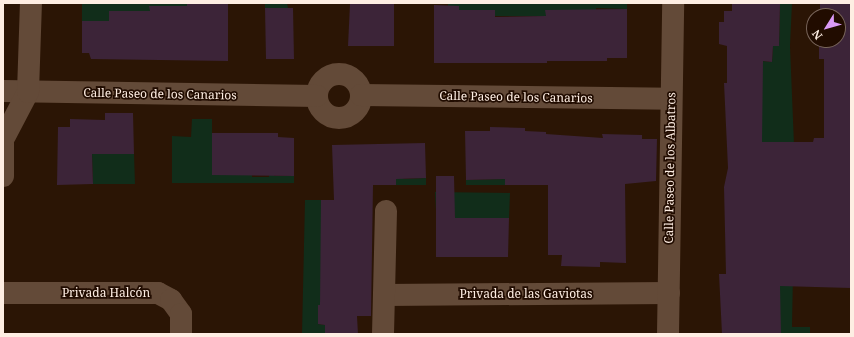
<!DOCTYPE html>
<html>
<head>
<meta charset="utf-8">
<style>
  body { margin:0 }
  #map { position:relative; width:854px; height:337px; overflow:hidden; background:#2b1505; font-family:"Noto Serif",serif }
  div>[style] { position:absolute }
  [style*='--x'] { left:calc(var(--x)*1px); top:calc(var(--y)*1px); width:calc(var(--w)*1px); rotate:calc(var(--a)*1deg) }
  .green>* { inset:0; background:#112d1a }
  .building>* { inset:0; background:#3c2438 }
  .minor>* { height:22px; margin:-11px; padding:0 11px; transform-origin:11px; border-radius:11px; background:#634a38 }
  .minor>.ring { margin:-11px; padding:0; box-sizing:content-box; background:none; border:22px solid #634a38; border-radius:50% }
  span { translate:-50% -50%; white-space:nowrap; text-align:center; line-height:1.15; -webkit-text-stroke:3.5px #210c00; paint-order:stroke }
  .street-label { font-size:12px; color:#feeee3 }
  .frame { position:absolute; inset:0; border:4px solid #feeee3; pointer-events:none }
  .north { position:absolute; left:806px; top:8px; width:40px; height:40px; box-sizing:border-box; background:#210c00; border:1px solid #79665b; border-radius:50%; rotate:233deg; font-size:11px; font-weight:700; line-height:16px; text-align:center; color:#feeee3 }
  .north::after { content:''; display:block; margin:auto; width:14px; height:18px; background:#da9af6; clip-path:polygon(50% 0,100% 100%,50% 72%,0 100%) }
</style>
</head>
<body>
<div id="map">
  <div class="green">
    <div style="clip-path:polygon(82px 3px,228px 3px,187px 3px,187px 10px,170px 6px,150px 6px,150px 11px,109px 11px,109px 21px,82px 21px)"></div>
    <div style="clip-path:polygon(265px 3px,287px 3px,288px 8px,265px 8px)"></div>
    <div style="clip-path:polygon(448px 3px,627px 3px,627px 9px,596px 8px,596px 23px,546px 16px,495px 16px,495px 10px,459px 11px,459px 6px,448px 6px)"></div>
    <div style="clip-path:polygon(769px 3px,792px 3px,790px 46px,795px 169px,792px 327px,810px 327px,810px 334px,766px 334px,779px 276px,779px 142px,758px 142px,761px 61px,772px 62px,773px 46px,779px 46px,780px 4px)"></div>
    <div style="clip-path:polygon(192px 119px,212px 119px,212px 175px,252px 133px,252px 177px,269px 177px,269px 172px,275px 176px,294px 176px,294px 183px,172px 183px,172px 136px,191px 137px)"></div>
    <div style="clip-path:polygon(92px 154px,134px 154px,135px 184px,93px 184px)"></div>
    <div style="clip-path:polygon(395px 173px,404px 179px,426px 178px,426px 185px,396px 185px)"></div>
    <div style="clip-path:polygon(505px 179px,505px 185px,466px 185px,466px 180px)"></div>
    <div style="clip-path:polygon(435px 192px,510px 193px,509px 219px,455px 218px,454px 211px,436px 211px)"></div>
    <div style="clip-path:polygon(305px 200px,328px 200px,326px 305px,318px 305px,318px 324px,325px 325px,325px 334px,302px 334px)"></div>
  </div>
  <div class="building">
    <div style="clip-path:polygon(187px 3px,228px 4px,228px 61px,91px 59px,89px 53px,82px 53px,82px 21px,109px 21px,109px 11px,150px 11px,149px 6px,187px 6px)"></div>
    <div style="clip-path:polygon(394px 3px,394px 46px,348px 46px,350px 4px)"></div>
    <div style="clip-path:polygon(732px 3px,780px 4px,779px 46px,773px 46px,772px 62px,763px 61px,762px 142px,813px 142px,814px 138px,824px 138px,824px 59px,819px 59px,819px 40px,838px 40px,838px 16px,820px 16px,820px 3px,851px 3px,851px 288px,780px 286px,781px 333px,722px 334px,719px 274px,726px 274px,724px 187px,728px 168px,724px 83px,727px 83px,727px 46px,719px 44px,719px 22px,724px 22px,724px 11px,732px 11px)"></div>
    <div style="clip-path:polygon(434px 5px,459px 6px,459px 10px,495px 10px,495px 17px,546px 16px,545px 10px,627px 9px,627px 58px,607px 58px,607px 61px,547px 61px,547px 63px,434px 63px)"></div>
    <div style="clip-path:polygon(265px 8px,293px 8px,294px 59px,266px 59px)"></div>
    <div style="clip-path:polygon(105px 113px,133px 113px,134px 154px,92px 154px,93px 184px,57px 185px,58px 127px,70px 127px,70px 119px,105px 120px)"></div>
    <div style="clip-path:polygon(490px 127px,525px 128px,525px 131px,546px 132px,546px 134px,603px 138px,602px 134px,642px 135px,642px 139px,657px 139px,656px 181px,625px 184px,626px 263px,600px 262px,600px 267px,561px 266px,562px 255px,548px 255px,548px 185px,505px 185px,505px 179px,466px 180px,465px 131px,490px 131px)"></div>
    <div style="clip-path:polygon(212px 133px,278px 133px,278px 137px,294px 138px,294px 176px,212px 175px)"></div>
    <div style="clip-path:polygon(425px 143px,426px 178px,396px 179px,396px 185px,373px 185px,371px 316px,357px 316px,358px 334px,325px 334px,325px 325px,318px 324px,318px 305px,320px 305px,321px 200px,334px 200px,332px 145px)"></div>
    <div style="clip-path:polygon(436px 176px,454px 176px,455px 218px,509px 218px,508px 257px,436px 257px)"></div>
  </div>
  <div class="minor">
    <div class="ring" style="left:317px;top:74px;width:22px;height:22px"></div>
    <div style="--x:3;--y:91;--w:314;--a:0.9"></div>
    <div style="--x:361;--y:95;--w:310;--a:0.7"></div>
    <div style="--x:3;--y:131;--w:45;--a:90"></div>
    <div style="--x:5;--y:136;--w:50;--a:-62.4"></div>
    <div style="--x:28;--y:92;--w:89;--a:-88.1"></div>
    <div style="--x:3;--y:293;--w:155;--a:0"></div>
    <div style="--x:158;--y:293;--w:15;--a:28"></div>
    <div style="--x:171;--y:300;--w:17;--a:54"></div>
    <div style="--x:181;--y:314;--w:20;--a:90"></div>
    <div style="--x:384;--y:295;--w:285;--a:-0.4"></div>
    <div style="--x:383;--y:334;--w:123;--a:-88.6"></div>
    <div style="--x:668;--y:334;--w:331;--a:-89.1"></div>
  </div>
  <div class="street-label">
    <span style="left:160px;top:94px;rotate:1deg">Calle Paseo de los Canarios</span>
    <span style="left:516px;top:97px;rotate:1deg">Calle Paseo de los Canarios</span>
    <span style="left:670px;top:168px;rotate:-89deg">Calle Paseo de los Albatros</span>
    <span style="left:106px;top:293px">Privada Halcón</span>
    <span style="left:526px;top:294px">Privada de las Gaviotas</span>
  </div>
  <div class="frame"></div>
  <div class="north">N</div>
</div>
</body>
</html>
